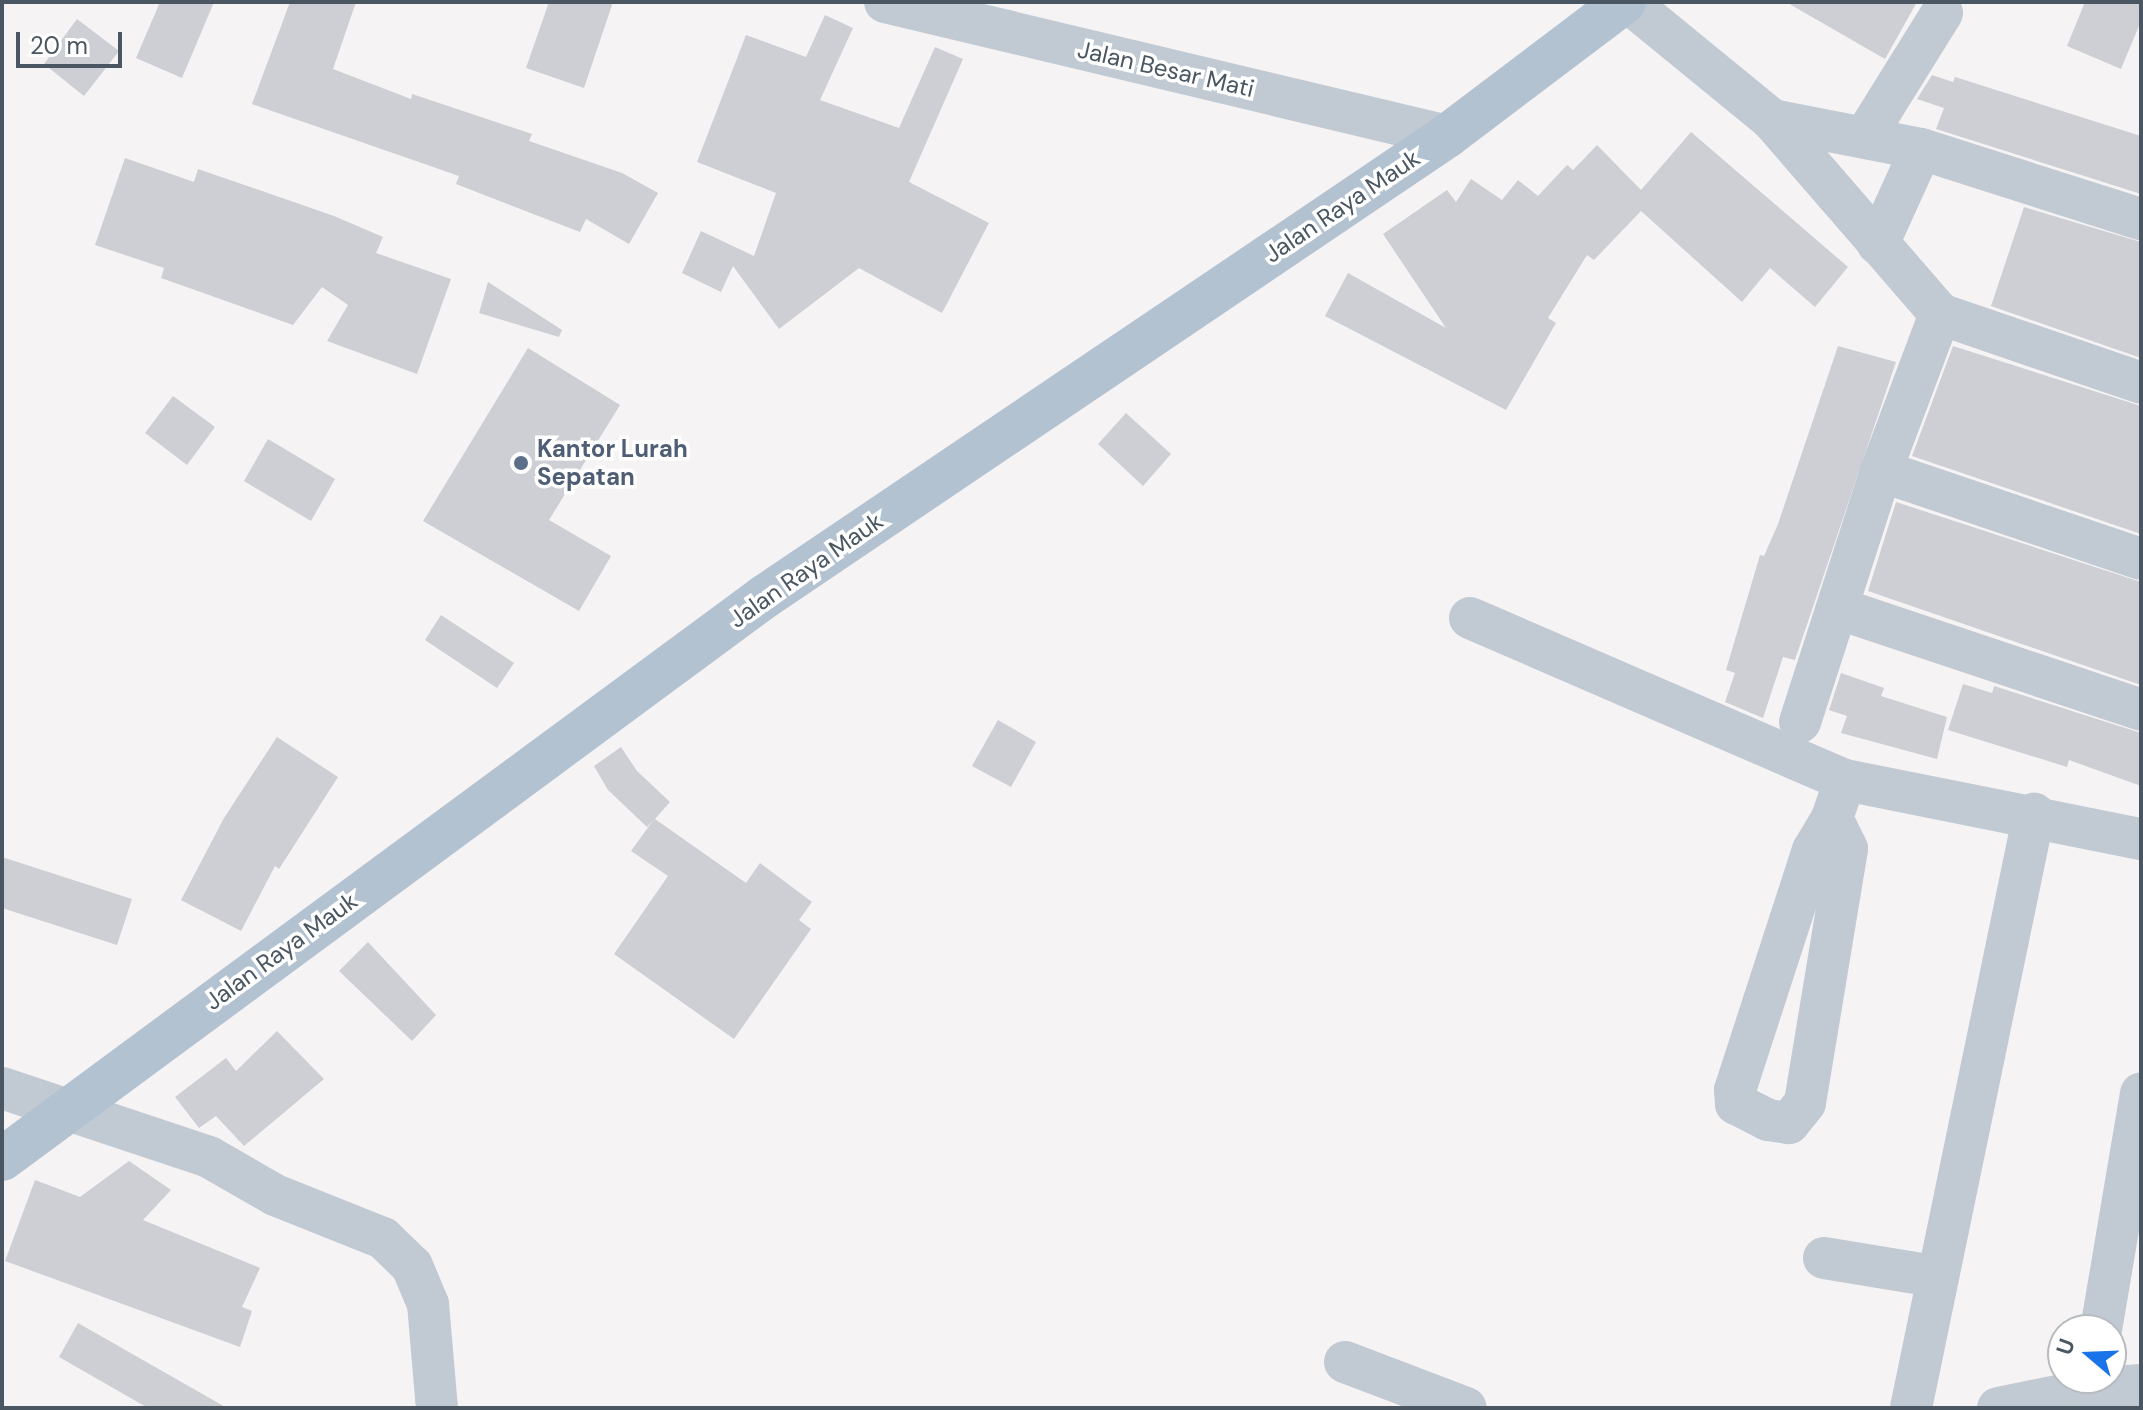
<!DOCTYPE html>
<html>
<head>
<meta charset="utf-8">
<style>
  body { margin:0 }
  #map { position:relative; width:2143px; height:1410px; overflow:hidden; background:#f5f3f3; font-family:"DM Sans",sans-serif }
  div>[style] { position:absolute }
  [style*='--x'] { left:calc(var(--x)*1px); top:calc(var(--y)*1px); width:calc(var(--w)*1px); rotate:calc(var(--a)*1deg) }
  .building>* { inset:0; background:#cdcfd5 }
  .minor>* { height:42px; margin:-21px; padding:0 21px; transform-origin:21px; border-radius:21px; background:#c1cad2 }
  .major>* { height:44px; margin:-22px; padding:0 22px; transform-origin:22px; border-radius:22px; background:#b3c2d1 }
  .dots>* { width:22px; height:22px; translate:-50% -50%; box-sizing:border-box; border:4px solid #fff; border-radius:50% }
  span { translate:-50% -50%; white-space:nowrap; text-align:center; line-height:1.15; -webkit-text-stroke:7px #fff; paint-order:stroke }
  .street-label { font-size:24px; color:#4a5661 }
  .service-label { font-size:24px; color:#4e5e75; font-weight:700 }
  .left { translate:0 -50%; text-align:left }
  .frame { position:absolute; inset:0; border:4px solid #4a5661; pointer-events:none }
  .north { position:absolute; left:2047px; top:1314px; width:80px; height:80px; box-sizing:border-box; background:#fff; border:2px solid #b7bbc0; border-radius:50%; rotate:289deg; font-size:22px; font-weight:700; line-height:32px; text-align:center; color:#4a5661 }
  .north::after { content:''; display:block; margin:auto; width:28px; height:36px; background:#1a73e8; clip-path:polygon(50% 0,100% 100%,50% 72%,0 100%) }
  .scale { position:absolute; left:16px; top:32px; width:106px; height:36px; box-sizing:border-box; border:4px solid #4a5661; border-top:0; padding-left:10px; font-size:24px; line-height:28px; white-space:nowrap; color:#4a5661; -webkit-text-stroke:6px #fff; paint-order:stroke }
</style>
</head>
<body>
<div id="map">
  <div class="building">
    <div style="clip-path:polygon(160px 2px,214px 2px,182px 78px,136px 58px)"></div>
    <div style="clip-path:polygon(290px 2px,356px 2px,333px 69px,411px 99px,412px 94px,532px 134px,529px 141px,622px 173px,658px 193px,629px 244px,586px 219px,580px 232px,456px 184px,459px 176px,252px 104px)"></div>
    <div style="clip-path:polygon(549px 2px,613px 2px,584px 88px,526px 68px)"></div>
    <div style="clip-path:polygon(1786px 2px,1917px 2px,1885px 59px)"></div>
    <div style="clip-path:polygon(2085px 2px,2141px 2px,2141px 21px,2121px 69px,2067px 46px)"></div>
    <div style="clip-path:polygon(825px 15px,853px 28px,820px 100px,899px 128px,935px 47px,963px 59px,909px 182px,989px 223px,942px 313px,859px 268px,779px 329px,733px 266px,721px 292px,682px 273px,701px 231px,754px 256px,776px 193px,697px 162px,746px 35px,806px 57px)"></div>
    <div style="clip-path:polygon(77px 19px,119px 51px,84px 96px,44px 64px)"></div>
    <div style="clip-path:polygon(1932px 75px,1953px 82px,1955px 77px,2141px 136px,2141px 194px,1936px 129px,1944px 108px,1917px 99px)"></div>
    <div style="clip-path:polygon(1691px 132px,1848px 267px,1815px 307px,1770px 268px,1742px 302px,1641px 211px,1594px 260px,1587px 255px,1548px 318px,1556px 323px,1506px 410px,1325px 316px,1348px 273px,1446px 328px,1383px 234px,1447px 190px,1456px 202px,1471px 179px,1502px 200px,1518px 180px,1538px 196px,1567px 165px,1573px 170px,1597px 145px,1641px 190px)"></div>
    <div style="clip-path:polygon(125px 158px,194px 182px,198px 169px,334px 216px,383px 237px,376px 253px,451px 279px,417px 374px,327px 341px,348px 305px,322px 287px,293px 325px,161px 278px,164px 268px,95px 245px)"></div>
    <div style="clip-path:polygon(2024px 207px,2141px 242px,2141px 358px,1991px 306px)"></div>
    <div style="clip-path:polygon(488px 282px,562px 330px,559px 337px,479px 313px)"></div>
    <div style="clip-path:polygon(1838px 346px,1896px 362px,1795px 660px,1783px 657px,1763px 718px,1725px 702px,1735px 673px,1726px 670px,1760px 555px,1764px 556px,1778px 524px)"></div>
    <div style="clip-path:polygon(1953px 346px,2141px 406px,2141px 534px,1912px 456px)"></div>
    <div style="clip-path:polygon(528px 348px,620px 405px,549px 520px,611px 556px,579px 611px,423px 521px)"></div>
    <div style="clip-path:polygon(173px 396px,215px 427px,187px 465px,145px 433px)"></div>
    <div style="clip-path:polygon(1126px 413px,1171px 454px,1143px 486px,1098px 444px)"></div>
    <div style="clip-path:polygon(268px 439px,335px 479px,311px 521px,244px 481px)"></div>
    <div style="clip-path:polygon(1896px 502px,2141px 582px,2141px 685px,1868px 591px)"></div>
    <div style="clip-path:polygon(441px 615px,514px 663px,497px 688px,425px 640px)"></div>
    <div style="clip-path:polygon(1841px 673px,1884px 688px,1881px 696px,1947px 717px,1937px 759px,1841px 733px,1847px 716px,1829px 710px)"></div>
    <div style="clip-path:polygon(1963px 684px,1992px 693px,1994px 686px,2141px 733px,2141px 786px,2069px 760px,2067px 767px,1948px 730px)"></div>
    <div style="clip-path:polygon(998px 720px,1036px 742px,1011px 787px,972px 766px)"></div>
    <div style="clip-path:polygon(277px 737px,338px 777px,279px 869px,275px 866px,241px 931px,181px 900px,224px 818px)"></div>
    <div style="clip-path:polygon(621px 747px,637px 771px,670px 802px,655px 819px,746px 883px,760px 863px,812px 902px,799px 920px,811px 929px,734px 1039px,614px 954px,668px 876px,631px 851px,654px 819px,647px 827px,608px 790px,594px 766px)"></div>
    <div style="clip-path:polygon(2px 857px,132px 899px,117px 945px,2px 908px)"></div>
    <div style="clip-path:polygon(368px 942px,436px 1015px,412px 1041px,339px 971px)"></div>
    <div style="clip-path:polygon(277px 1031px,324px 1079px,244px 1146px,216px 1116px,199px 1128px,175px 1097px,226px 1058px,236px 1071px)"></div>
    <div style="clip-path:polygon(129px 1161px,171px 1190px,143px 1220px,260px 1268px,242px 1307px,252px 1311px,240px 1347px,5px 1261px,35px 1180px,80px 1197px)"></div>
    <div style="clip-path:polygon(78px 1323px,227px 1408px,148px 1408px,59px 1357px)"></div>
  </div>
  <div class="minor">
    <div style="--x:885;--y:2;--w:578;--a:13.41"></div>
    <div style="--x:1628;--y:2;--w:186;--a:39.3"></div>
    <div style="--x:1772;--y:120;--w:257;--a:49.1"></div>
    <div style="--x:1940;--y:314;--w:213;--a:18.9"></div>
    <div style="--x:1772;--y:120;--w:152;--a:11"></div>
    <div style="--x:1921;--y:149;--w:231;--a:17.7"></div>
    <div style="--x:1866;--y:135;--w:144;--a:-58.1"></div>
    <div style="--x:1878;--y:244;--w:104;--a:-65.6"></div>
    <div style="--x:1881;--y:471;--w:274;--a:18.7"></div>
    <div style="--x:1837;--y:608;--w:321;--a:18.5"></div>
    <div style="--x:1470;--y:618;--w:408;--a:23.4"></div>
    <div style="--x:1845;--y:780;--w:302;--a:11.3"></div>
    <div style="--x:1800;--y:722;--w:264;--a:-72.1"></div>
    <div style="--x:1881;--y:471;--w:168;--a:-69.4"></div>
    <div style="--x:1832;--y:818;--w:34;--a:64"></div>
    <div style="--x:1847;--y:849;--w:257;--a:99.4"></div>
    <div style="--x:1805;--y:1103;--w:26;--a:129"></div>
    <div style="--x:1789;--y:1123;--w:21;--a:-172"></div>
    <div style="--x:1768;--y:1120;--w:36;--a:-153"></div>
    <div style="--x:1736;--y:1104;--w:14;--a:-94"></div>
    <div style="--x:1735;--y:1090;--w:252;--a:-72"></div>
    <div style="--x:1813;--y:850;--w:37;--a:-59"></div>
    <div style="--x:1832;--y:818;--w:40;--a:-71.1"></div>
    <div style="--x:2;--y:1088;--w:218;--a:18.4"></div>
    <div style="--x:209;--y:1157;--w:76;--a:29.9"></div>
    <div style="--x:275;--y:1195;--w:116;--a:21.7"></div>
    <div style="--x:383;--y:1238;--w:40;--a:44"></div>
    <div style="--x:412;--y:1266;--w:41;--a:67.2"></div>
    <div style="--x:428;--y:1304;--w:104;--a:85.1"></div>
    <div style="--x:1824;--y:1258;--w:111;--a:9.3"></div>
    <div style="--x:2101;--y:1330;--w:240;--a:-80.4"></div>
    <div style="--x:1345;--y:1362;--w:129;--a:20.8"></div>
    <div style="--x:1911;--y:1408;--w:607;--a:-78.3"></div>
    <div style="--x:1998;--y:1408;--w:95;--a:-11.5"></div>
    <div style="--x:2091;--y:1389;--w:50;--a:-4.6"></div>
  </div>
  <div class="major">
    <div style="--x:2;--y:1159;--w:947;--a:-36.41"></div>
    <div style="--x:764;--y:597;--w:824;--a:-34.02"></div>
    <div style="--x:1447;--y:136;--w:222;--a:-37.1"></div>
  </div>
  <div class="dots">
    <div style="left:521px;top:463px;background:#5c6f8a"></div>
  </div>
  <div class="street-label">
    <span style="left:1166px;top:69px;rotate:13deg">Jalan Besar Mati</span>
    <span style="left:1342px;top:206px;rotate:-34deg">Jalan Raya Mauk</span>
    <span style="left:806px;top:570px;rotate:-35deg">Jalan Raya Mauk</span>
    <span style="left:281px;top:951px;rotate:-36deg">Jalan Raya Mauk</span>
  </div>
  <div class="service-label">
    <span class="left" style="left:537px;top:463px">Kantor Lurah<br>Sepatan</span>
  </div>
  <div class="frame"></div>
  <div class="north">U</div>
  <div class="scale">20 m</div>
</div>
</body>
</html>
